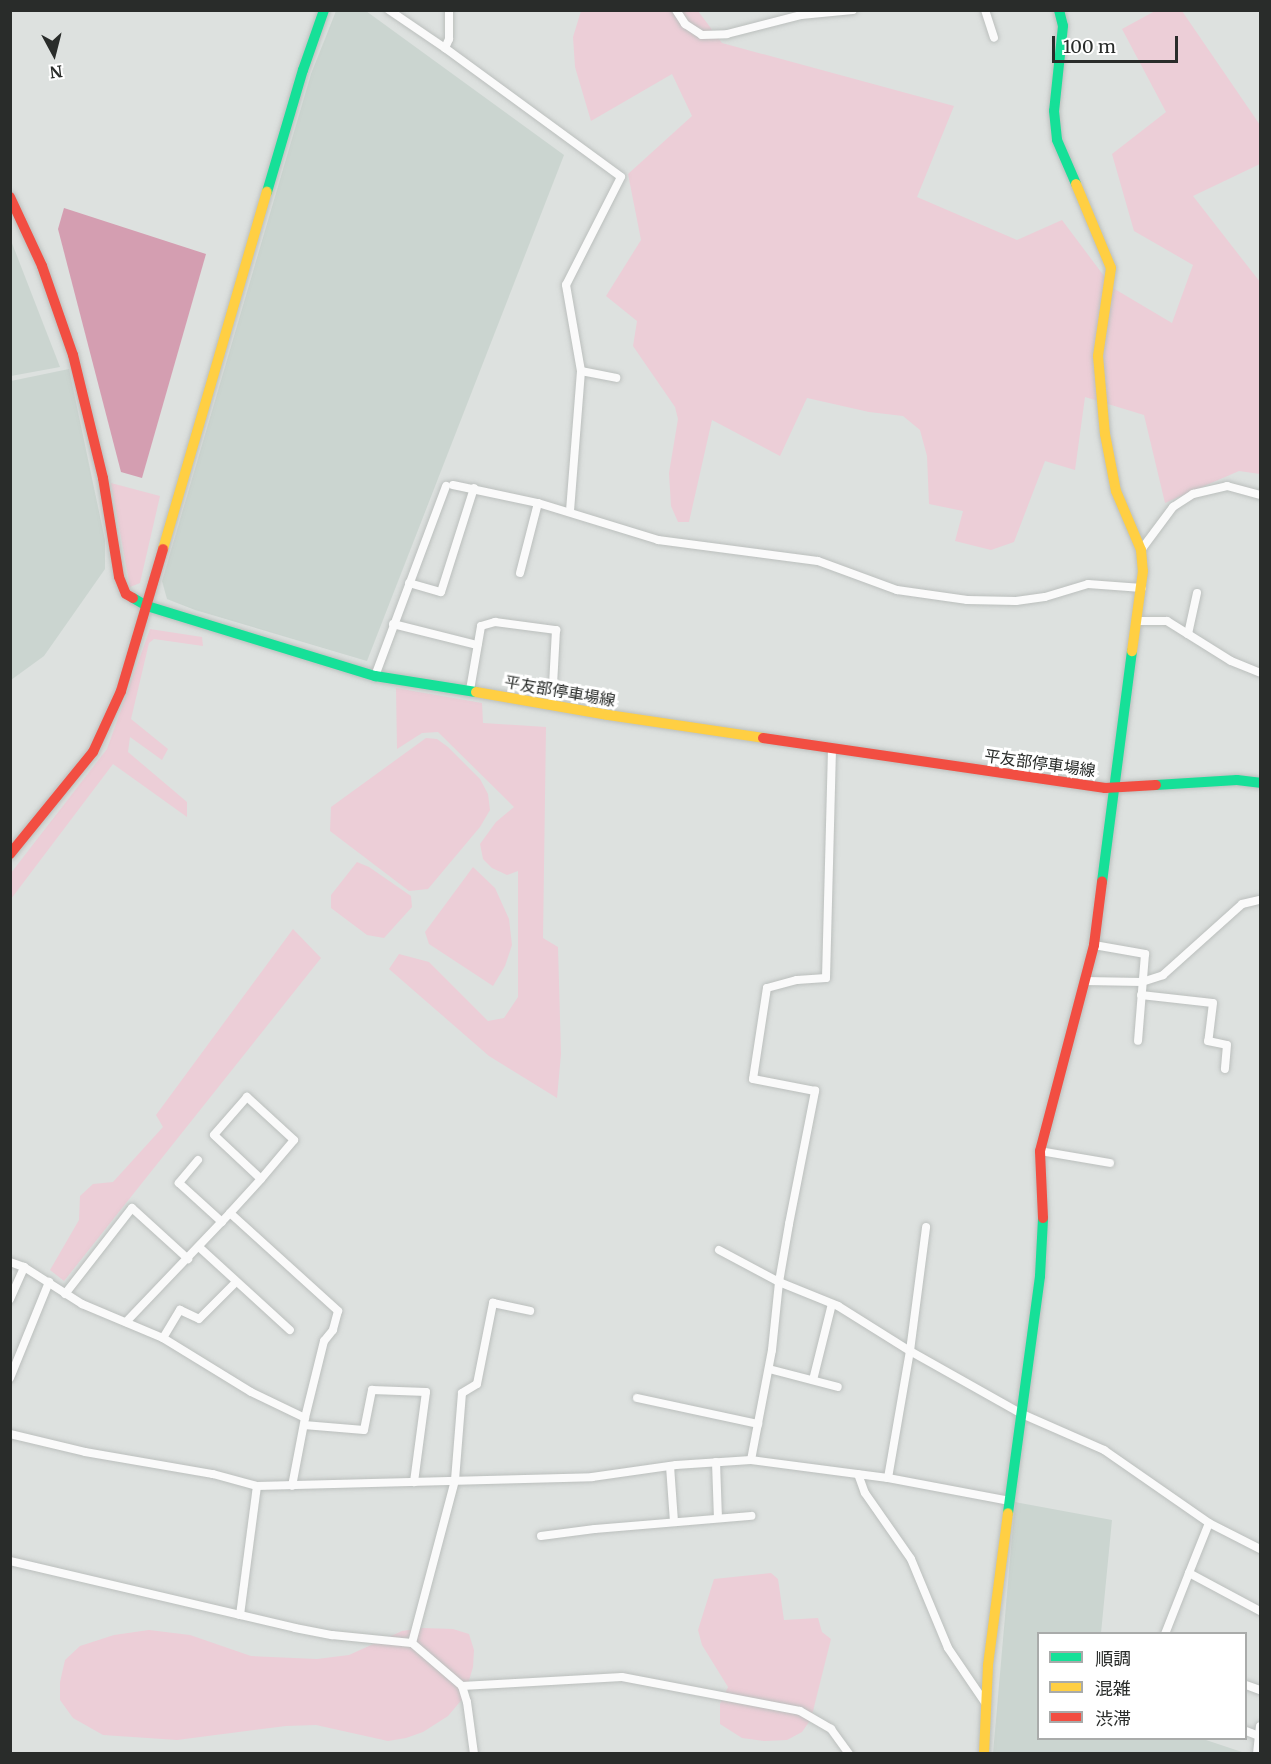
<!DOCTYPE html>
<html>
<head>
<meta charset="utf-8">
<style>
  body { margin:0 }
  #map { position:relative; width:1271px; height:1764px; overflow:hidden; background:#dde1df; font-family:Merriweather,"Noto Sans JP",serif }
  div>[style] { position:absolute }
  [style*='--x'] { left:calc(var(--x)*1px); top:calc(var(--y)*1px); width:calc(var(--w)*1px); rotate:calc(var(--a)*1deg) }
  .built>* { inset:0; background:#cbd5d0 }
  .green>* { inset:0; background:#ecced7 }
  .water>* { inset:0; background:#d49eb1 }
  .roads { filter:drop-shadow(0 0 2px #bbbfbd) drop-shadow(0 0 2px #bbbfbd) }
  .street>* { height:8px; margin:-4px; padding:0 4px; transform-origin:4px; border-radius:4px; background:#fafafa }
  .fast>* { height:10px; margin:-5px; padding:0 5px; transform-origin:5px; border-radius:5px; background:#16e098 }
  .slow>* { height:10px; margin:-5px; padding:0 5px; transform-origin:5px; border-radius:5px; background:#ffcf43 }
  .jam>* { height:10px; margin:-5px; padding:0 5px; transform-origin:5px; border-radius:5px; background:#f24e42 }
  span { translate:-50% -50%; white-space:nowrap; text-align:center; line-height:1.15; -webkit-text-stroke:6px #fff; paint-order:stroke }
  .street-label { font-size:16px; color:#292c2a }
  .frame { position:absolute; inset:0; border:12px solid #292c2a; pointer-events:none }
  .legend { position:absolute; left:1037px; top:1632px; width:210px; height:108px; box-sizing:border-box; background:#fff; border:2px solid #a9abaa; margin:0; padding:8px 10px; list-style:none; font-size:18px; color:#292c2a }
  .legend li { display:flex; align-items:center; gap:12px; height:30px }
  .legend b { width:30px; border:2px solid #a9abaa }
  .north { position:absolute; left:24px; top:24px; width:60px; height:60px; -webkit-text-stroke:4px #fff; paint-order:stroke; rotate:173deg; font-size:16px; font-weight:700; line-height:24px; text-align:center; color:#292c2a }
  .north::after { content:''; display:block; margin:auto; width:21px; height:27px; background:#292c2a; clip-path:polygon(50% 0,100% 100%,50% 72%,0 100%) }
  .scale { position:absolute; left:1052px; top:36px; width:126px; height:27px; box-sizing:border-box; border:3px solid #292c2a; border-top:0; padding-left:8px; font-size:18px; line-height:21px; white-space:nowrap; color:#292c2a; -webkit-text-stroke:4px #fff; paint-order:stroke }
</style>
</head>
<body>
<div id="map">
  <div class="built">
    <div style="clip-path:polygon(336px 11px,366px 11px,564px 155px,367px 661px,195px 610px,167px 599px,162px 581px,311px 74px)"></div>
    <div style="clip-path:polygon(10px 238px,60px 367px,11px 376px,10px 376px)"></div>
    <div style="clip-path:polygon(69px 369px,105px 540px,105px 569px,44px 656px,11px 680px,11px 381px)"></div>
    <div style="clip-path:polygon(1015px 1502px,1112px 1520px,1101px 1633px,1038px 1634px,1038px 1738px,1203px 1739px,1245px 1753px,993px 1754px)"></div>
  </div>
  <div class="green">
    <div style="clip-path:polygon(581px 11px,698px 11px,722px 43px,954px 106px,917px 197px,1017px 240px,1062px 220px,1113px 288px,1172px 323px,1193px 265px,1134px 231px,1112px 154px,1166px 112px,1122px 29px,1155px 11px,1182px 11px,1260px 125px,1260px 164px,1193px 196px,1260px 282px,1260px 474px,1239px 471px,1165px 503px,1144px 415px,1085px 397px,1075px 470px,1045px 461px,1014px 542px,991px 550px,955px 541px,963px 511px,929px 504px,927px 456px,920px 430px,903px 416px,869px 412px,807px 398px,780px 456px,712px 420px,689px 522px,678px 522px,671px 506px,669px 473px,678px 419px,675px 407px,633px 346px,637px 321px,606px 296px,641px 240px,628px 174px,692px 116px,672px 74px,591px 121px,575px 67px,573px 37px)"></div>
    <div style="clip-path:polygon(111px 483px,160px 496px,140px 583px,130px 587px)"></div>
    <div style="clip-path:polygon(150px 629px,202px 637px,203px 646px,154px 639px,149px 643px,131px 719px,168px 749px,162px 760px,130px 737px,128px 752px,187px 802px,187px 817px,113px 764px,11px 899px,11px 873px,107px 749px)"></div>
    <div style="clip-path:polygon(396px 688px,482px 703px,483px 723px,546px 727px,543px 938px,558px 947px,561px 1054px,557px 1098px,489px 1056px,389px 969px,399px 954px,429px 962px,488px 1021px,504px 1018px,518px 997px,518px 871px,507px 875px,492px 868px,483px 859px,480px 844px,496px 822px,514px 807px,438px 732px,422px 733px,397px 749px)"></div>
    <div style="clip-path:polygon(426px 738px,437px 739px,448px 747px,480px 779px,488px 794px,490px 810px,480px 827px,428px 889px,409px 891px,330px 831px,331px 807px)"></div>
    <div style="clip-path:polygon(357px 862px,369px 867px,411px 896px,412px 907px,384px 938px,367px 935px,331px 908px,331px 895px)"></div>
    <div style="clip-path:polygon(473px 867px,495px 888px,509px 919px,512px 945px,505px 966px,493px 986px,429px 944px,425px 932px)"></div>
    <div style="clip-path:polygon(293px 929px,321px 958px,64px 1281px,50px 1270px,79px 1220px,80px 1196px,93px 1184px,113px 1182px,163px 1127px,156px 1115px)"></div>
    <div style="clip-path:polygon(771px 1573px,778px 1579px,784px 1620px,818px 1618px,822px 1632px,831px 1639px,811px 1719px,802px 1732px,787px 1740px,764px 1741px,742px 1738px,720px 1724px,720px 1704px,728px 1687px,702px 1645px,698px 1630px,714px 1579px)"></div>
    <div style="clip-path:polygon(423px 1628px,453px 1629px,469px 1634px,474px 1650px,473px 1667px,464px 1697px,448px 1716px,423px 1732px,406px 1738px,388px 1741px,316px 1725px,286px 1726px,177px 1740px,103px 1735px,73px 1718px,60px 1700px,60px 1682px,65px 1660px,80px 1646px,114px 1635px,149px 1630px,190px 1635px,251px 1656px,317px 1659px,349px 1655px,402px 1631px)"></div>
  </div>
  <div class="water">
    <div style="clip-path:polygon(64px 208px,206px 254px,142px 478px,121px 472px,58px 229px)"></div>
  </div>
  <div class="roads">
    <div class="street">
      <div style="--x:389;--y:10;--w:68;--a:34.2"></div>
      <div style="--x:445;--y:48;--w:218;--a:36.2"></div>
      <div style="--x:621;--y:177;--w:121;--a:117"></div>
      <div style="--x:566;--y:285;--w:87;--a:80.1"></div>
      <div style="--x:581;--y:371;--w:141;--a:94.5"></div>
      <div style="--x:676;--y:10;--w:17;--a:57"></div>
      <div style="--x:685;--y:24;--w:20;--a:33"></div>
      <div style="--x:702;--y:35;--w:25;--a:-2"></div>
      <div style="--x:727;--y:34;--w:76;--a:-14.4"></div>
      <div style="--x:801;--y:15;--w:52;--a:-5.5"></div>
      <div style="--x:985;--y:10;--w:29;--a:72"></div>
      <div style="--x:445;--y:48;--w:10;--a:-66"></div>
      <div style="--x:449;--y:39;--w:29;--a:-90"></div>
      <div style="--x:581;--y:371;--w:36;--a:11"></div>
      <div style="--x:453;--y:485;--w:87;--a:12"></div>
      <div style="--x:538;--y:503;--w:126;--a:17.1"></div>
      <div style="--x:658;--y:540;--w:161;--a:7.5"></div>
      <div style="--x:818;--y:561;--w:84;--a:20.2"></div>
      <div style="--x:897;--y:590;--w:71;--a:8.1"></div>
      <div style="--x:967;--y:600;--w:49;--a:1.2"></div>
      <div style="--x:1016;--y:601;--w:29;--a:-8"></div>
      <div style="--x:1045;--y:597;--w:45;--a:-16.8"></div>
      <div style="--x:1088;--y:584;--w:54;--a:4.2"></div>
      <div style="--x:1141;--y:550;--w:54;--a:-53.3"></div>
      <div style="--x:1173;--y:507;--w:24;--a:-33"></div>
      <div style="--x:1193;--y:494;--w:35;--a:-13"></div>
      <div style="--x:1227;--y:486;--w:34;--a:15"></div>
      <div style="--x:520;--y:573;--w:72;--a:-75.6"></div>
      <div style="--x:409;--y:583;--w:33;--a:16"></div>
      <div style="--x:441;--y:592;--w:109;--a:-72.4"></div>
      <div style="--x:1139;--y:621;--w:28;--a:0"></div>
      <div style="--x:1167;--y:621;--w:75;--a:32"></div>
      <div style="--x:1231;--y:661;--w:31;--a:22"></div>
      <div style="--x:393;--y:624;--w:87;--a:14"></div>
      <div style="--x:1188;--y:634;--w:42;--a:-77.6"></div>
      <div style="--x:375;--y:676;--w:203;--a:-69.5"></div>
      <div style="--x:470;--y:690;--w:65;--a:-80.2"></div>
      <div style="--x:481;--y:626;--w:15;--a:-16"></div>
      <div style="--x:495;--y:622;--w:62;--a:7.5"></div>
      <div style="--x:556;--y:630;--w:75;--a:93.1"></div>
      <div style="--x:1094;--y:945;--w:52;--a:10"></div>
      <div style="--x:1145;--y:954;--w:87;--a:94.6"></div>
      <div style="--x:1085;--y:981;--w:57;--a:1"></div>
      <div style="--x:1142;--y:982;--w:22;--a:-18"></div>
      <div style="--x:1163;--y:975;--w:106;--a:-41.9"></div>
      <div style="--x:1242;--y:904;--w:18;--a:-13"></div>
      <div style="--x:1141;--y:995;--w:72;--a:6.3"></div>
      <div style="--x:1213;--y:1003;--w:38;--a:97"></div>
      <div style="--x:1208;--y:1041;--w:19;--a:12"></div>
      <div style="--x:1227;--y:1045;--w:24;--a:95"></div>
      <div style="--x:1040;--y:1151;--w:71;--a:9.7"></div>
      <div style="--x:198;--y:1160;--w:30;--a:130"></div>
      <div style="--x:179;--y:1183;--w:58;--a:42.2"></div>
      <div style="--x:230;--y:1213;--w:46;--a:-47.6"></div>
      <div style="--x:261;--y:1179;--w:51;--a:-49.8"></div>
      <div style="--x:294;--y:1140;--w:64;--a:-137.5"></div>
      <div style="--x:247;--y:1097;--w:50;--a:131"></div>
      <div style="--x:214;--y:1135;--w:64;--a:43.1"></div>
      <div style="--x:199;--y:1247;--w:123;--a:42.4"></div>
      <div style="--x:719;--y:1250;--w:68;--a:28.1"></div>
      <div style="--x:779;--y:1282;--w:64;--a:22.1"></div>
      <div style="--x:838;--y:1306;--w:85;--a:32"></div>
      <div style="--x:910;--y:1351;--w:129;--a:29.4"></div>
      <div style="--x:1022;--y:1414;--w:90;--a:23.7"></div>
      <div style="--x:1104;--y:1450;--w:128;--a:34.8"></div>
      <div style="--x:1209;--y:1523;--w:57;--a:27"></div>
      <div style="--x:10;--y:1262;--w:15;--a:20"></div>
      <div style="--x:24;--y:1267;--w:69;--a:32.5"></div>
      <div style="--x:82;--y:1304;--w:88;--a:22.8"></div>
      <div style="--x:163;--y:1338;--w:103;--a:31.5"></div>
      <div style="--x:251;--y:1392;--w:60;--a:25.7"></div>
      <div style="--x:305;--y:1418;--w:69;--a:100.8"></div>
      <div style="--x:65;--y:1294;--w:109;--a:-52.1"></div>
      <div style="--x:132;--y:1208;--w:76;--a:42.3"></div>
      <div style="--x:10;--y:1299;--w:35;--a:-66"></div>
      <div style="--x:126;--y:1322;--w:151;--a:-46.3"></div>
      <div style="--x:230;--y:1213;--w:146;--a:42.2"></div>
      <div style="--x:338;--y:1311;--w:20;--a:105"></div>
      <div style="--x:333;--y:1330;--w:14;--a:129"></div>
      <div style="--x:324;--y:1341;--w:79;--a:103.9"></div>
      <div style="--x:163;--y:1338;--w:33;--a:-59"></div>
      <div style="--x:180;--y:1310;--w:21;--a:25"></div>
      <div style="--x:199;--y:1319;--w:52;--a:-45"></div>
      <div style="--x:769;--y:1369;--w:71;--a:14.6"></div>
      <div style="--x:10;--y:1378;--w:104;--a:-67.9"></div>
      <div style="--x:813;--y:1380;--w:78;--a:-76"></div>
      <div style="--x:637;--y:1398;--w:124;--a:12.1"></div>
      <div style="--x:304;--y:1425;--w:60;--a:4.8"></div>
      <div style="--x:364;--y:1430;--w:41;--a:-78.7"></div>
      <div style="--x:372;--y:1390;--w:54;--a:2.1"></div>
      <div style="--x:426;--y:1392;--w:91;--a:97.6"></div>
      <div style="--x:10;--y:1434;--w:77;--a:13.5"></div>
      <div style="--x:85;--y:1452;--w:130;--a:9.8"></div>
      <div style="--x:213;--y:1474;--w:46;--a:15.3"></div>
      <div style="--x:257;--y:1486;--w:335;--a:-1.5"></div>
      <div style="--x:592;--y:1477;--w:85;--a:-8.1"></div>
      <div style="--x:676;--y:1465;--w:75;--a:-3.8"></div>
      <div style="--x:751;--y:1460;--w:138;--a:7.5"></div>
      <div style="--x:888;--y:1478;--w:124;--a:10.7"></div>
      <div style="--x:751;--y:1460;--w:112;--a:-79.2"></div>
      <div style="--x:772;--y:1350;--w:68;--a:-84.1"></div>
      <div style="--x:779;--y:1282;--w:59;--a:-80.2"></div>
      <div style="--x:789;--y:1224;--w:136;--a:-78.9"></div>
      <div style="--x:815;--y:1091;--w:63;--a:-169"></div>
      <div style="--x:753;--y:1079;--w:92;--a:-81.3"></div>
      <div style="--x:767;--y:988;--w:31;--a:-15"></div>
      <div style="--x:797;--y:980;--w:29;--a:-4"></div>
      <div style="--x:826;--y:978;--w:230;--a:-88.5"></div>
      <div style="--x:716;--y:1462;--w:56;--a:88"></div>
      <div style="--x:670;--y:1466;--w:56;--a:85.9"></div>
      <div style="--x:858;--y:1474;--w:20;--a:70"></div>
      <div style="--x:865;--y:1493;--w:80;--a:55.1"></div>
      <div style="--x:911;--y:1559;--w:96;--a:67.4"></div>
      <div style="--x:948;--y:1648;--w:68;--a:55.8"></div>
      <div style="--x:888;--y:1478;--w:129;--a:-80.2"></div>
      <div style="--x:910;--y:1351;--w:125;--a:-82.6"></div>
      <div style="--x:1209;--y:1523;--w:54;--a:111.8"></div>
      <div style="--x:1189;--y:1573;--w:81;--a:28.2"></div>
      <div style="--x:541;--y:1536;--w:54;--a:-7.4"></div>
      <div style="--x:595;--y:1529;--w:157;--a:-4.8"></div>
      <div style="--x:10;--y:1561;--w:293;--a:13.2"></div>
      <div style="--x:295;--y:1628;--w:38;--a:11"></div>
      <div style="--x:332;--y:1635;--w:80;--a:5.7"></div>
      <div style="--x:412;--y:1643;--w:66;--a:40.7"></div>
      <div style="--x:462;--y:1686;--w:17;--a:73"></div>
      <div style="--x:467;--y:1702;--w:52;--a:82.3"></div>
      <div style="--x:240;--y:1615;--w:130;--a:-82.5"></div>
      <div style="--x:1165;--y:1634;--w:66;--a:-68.5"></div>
      <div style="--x:412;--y:1643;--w:169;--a:-75.2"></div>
      <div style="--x:455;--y:1480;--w:87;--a:-85.4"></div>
      <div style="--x:462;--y:1393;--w:17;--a:-31"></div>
      <div style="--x:477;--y:1384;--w:83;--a:-78.8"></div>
      <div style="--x:493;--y:1303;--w:38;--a:12"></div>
      <div style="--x:1246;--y:1685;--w:15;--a:20"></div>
      <div style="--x:462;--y:1686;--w:160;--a:-3.2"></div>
      <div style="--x:622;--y:1677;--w:181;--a:10.8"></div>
      <div style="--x:800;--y:1711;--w:36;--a:30"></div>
      <div style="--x:831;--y:1729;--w:31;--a:54"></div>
      <div style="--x:1246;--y:1731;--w:14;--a:21"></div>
      <div style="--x:1257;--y:1754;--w:28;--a:-84"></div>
    </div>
    <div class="fast">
      <div style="--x:1059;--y:10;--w:16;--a:76"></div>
      <div style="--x:1063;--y:26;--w:85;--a:96"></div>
      <div style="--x:1054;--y:111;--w:29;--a:84"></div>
      <div style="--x:1057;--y:140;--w:48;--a:66.6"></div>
      <div style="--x:267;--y:192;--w:127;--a:-73.6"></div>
      <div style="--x:303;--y:70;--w:64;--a:-70.7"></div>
      <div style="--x:133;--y:598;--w:16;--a:30"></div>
      <div style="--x:147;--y:606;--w:239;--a:17.1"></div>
      <div style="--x:375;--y:676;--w:102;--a:9"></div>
      <div style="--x:1156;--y:785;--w:81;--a:-3.5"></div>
      <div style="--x:1237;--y:780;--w:23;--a:7"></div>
      <div style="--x:1102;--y:882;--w:233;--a:-82.6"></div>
      <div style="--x:1008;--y:1513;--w:239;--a:-82.3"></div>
      <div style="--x:1040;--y:1276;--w:58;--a:-87"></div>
    </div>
    <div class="slow">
      <div style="--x:1076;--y:184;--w:91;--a:67.4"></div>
      <div style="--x:1111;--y:268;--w:89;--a:98.4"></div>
      <div style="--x:1098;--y:356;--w:78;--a:84.9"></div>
      <div style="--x:1105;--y:434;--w:58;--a:79.1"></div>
      <div style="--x:1116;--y:491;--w:64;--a:67"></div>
      <div style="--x:1141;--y:550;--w:21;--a:85"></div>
      <div style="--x:1143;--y:571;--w:81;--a:97.8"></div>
      <div style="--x:163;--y:549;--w:372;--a:-73.8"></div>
      <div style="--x:476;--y:692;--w:134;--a:9.9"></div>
      <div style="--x:608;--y:715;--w:157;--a:8.4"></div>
      <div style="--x:984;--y:1754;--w:89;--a:-87.4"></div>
      <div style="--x:988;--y:1665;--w:153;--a:-82.5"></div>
    </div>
    <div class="jam">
      <div style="--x:10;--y:197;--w:76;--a:65.1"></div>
      <div style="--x:42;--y:266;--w:94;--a:70.8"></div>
      <div style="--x:73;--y:355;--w:127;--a:76.3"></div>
      <div style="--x:103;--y:478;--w:100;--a:80.8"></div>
      <div style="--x:119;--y:577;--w:18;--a:68"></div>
      <div style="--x:126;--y:594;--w:8;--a:30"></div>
      <div style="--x:763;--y:738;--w:346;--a:8.3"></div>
      <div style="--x:1105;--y:788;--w:51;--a:-3.4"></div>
      <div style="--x:10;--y:854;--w:132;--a:-50.9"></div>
      <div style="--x:93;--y:752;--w:67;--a:-65.3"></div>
      <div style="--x:121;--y:691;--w:148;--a:-73.5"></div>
      <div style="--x:1043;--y:1218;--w:67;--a:-92.6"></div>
      <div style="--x:1040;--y:1151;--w:213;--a:-75.3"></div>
      <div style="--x:1094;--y:945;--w:64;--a:-82.8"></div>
    </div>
  </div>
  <div class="street-label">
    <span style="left:560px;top:691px;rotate:10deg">平友部停車場線</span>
    <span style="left:1040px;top:763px;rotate:8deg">平友部停車場線</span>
  </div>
  <div class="frame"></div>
  <ul class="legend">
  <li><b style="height:8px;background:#16e098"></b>順調</li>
  <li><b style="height:8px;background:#ffcf43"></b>混雑</li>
  <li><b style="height:8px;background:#f24e42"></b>渋滞</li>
  </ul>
  <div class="north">N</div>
  <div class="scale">100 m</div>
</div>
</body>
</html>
